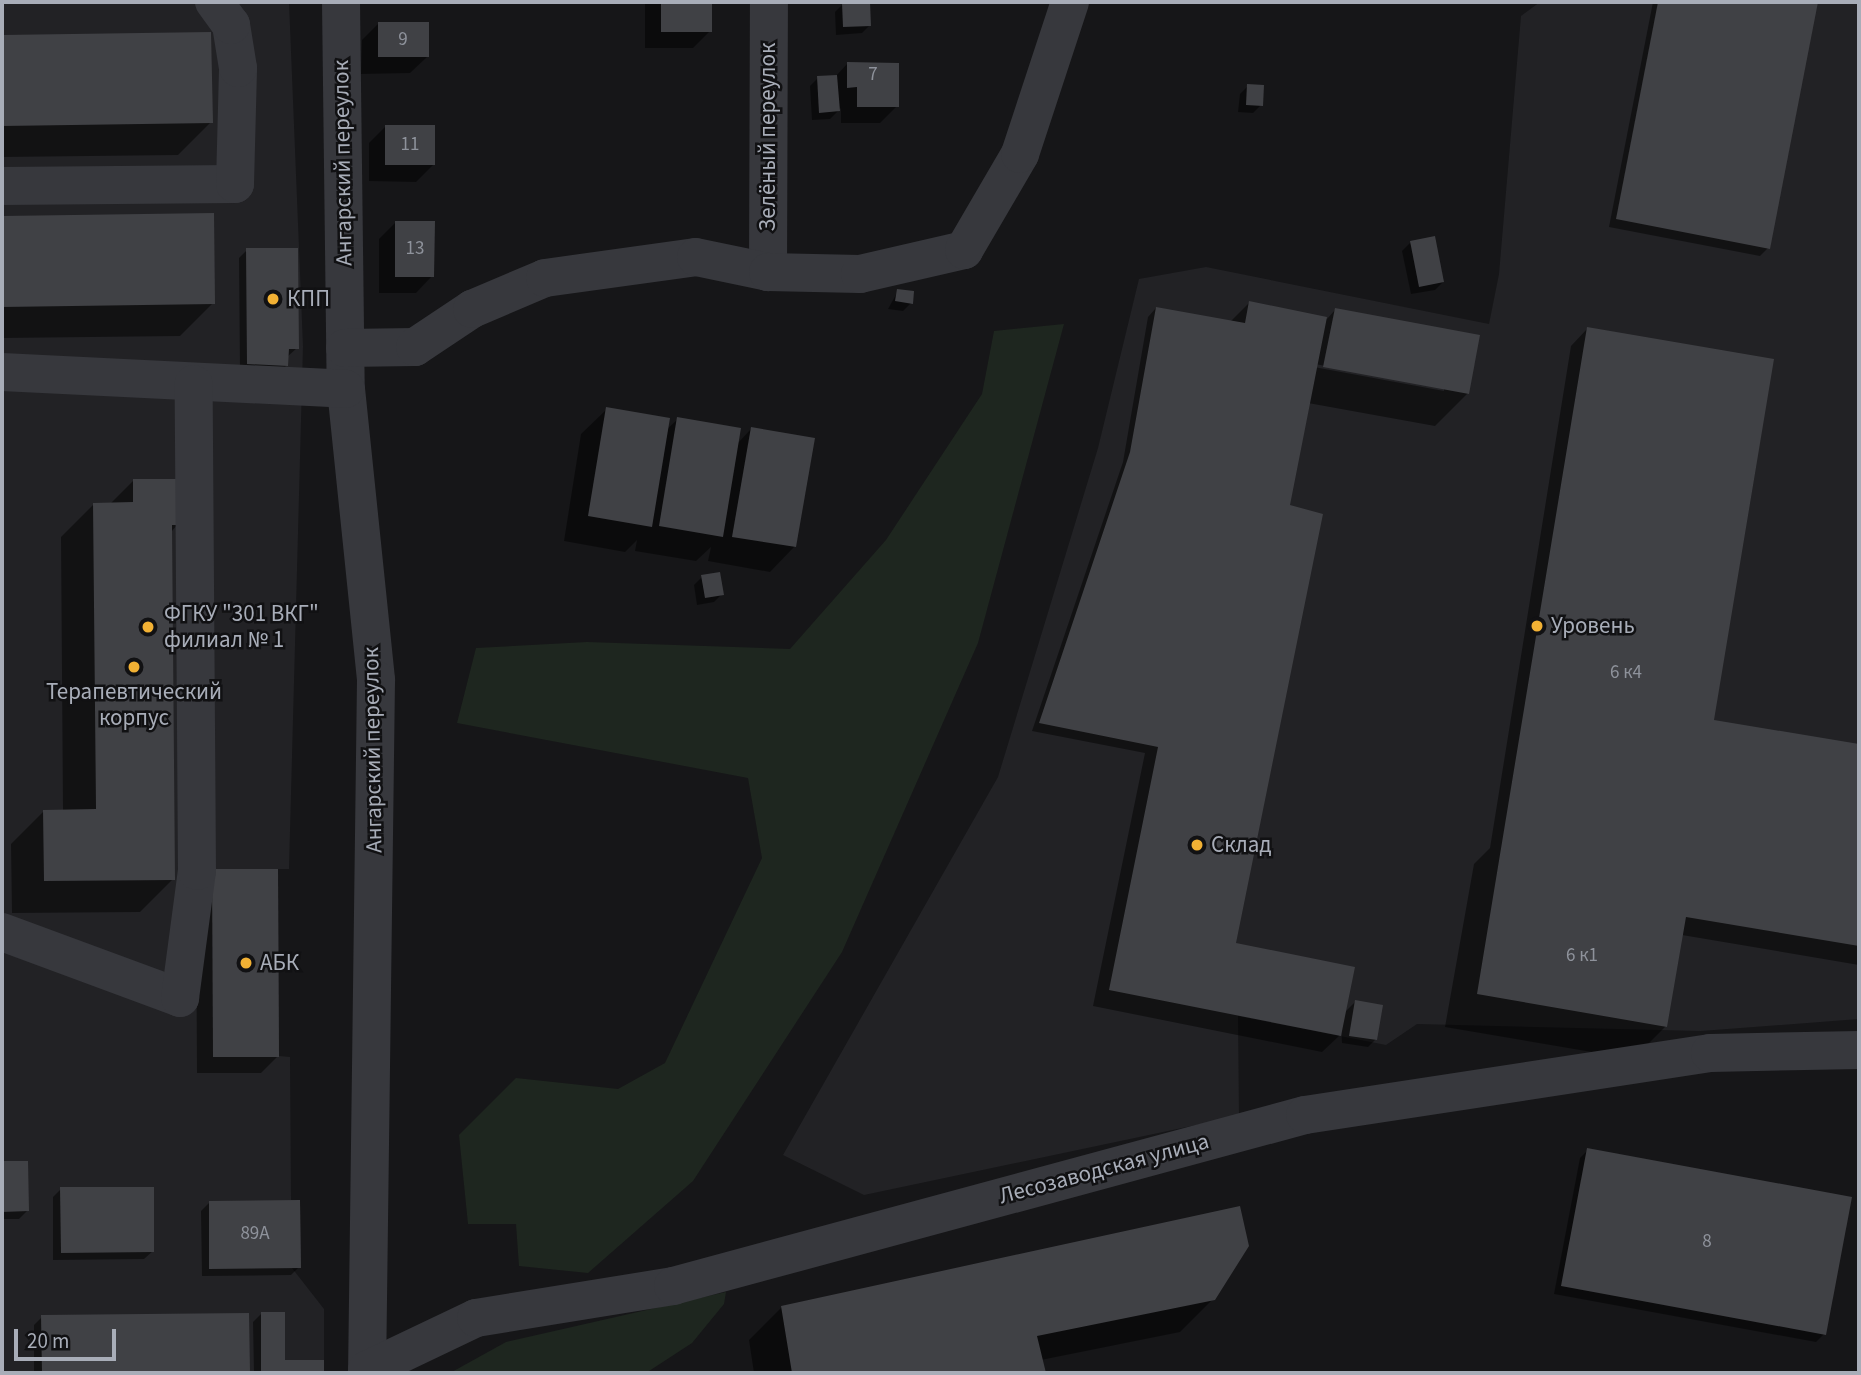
<!DOCTYPE html>
<html>
<head>
<meta charset="utf-8">
<style>
  body { margin:0 }
  #map { position:relative; width:1861px; height:1375px; overflow:hidden; background:#161618; font-family:"Source Sans 3",sans-serif }
  div>[style] { position:absolute }
  [style*='--x'] { left:calc(var(--x)*1px); top:calc(var(--y)*1px); width:calc(var(--w)*1px); rotate:calc(var(--a)*1deg) }
  .built>* { inset:0; background:#222225 }
  .green>* { inset:0; background:#1e261f }
  .shadow>* { inset:0; background:#0007 }
  .building>* { inset:0; background:#404145 }
  .minor>* { height:38px; margin:-19px; padding:0 19px; transform-origin:19px; border-radius:19px; background:#37383d }
  .dots>* { width:19px; height:19px; translate:-50% -50%; box-sizing:border-box; border:4px solid #111113; border-radius:50% }
  span { translate:-50% -50%; white-space:nowrap; text-align:center; line-height:1.15; -webkit-text-stroke:5px #111113; paint-order:stroke }
  .number-label { font-size:19px; color:#8e929b }
  .number-label span { -webkit-text-stroke-width:0 }
  .street-label { font-size:23px; color:#a8adb8 }
  .poi-label { font-size:23px; color:#a8adb8 }
  .left { translate:0 -50%; text-align:left }
  .frame { position:absolute; inset:0; border:4px solid #a8adb8; pointer-events:none }
  .scale { position:absolute; left:14px; top:1329px; width:102px; height:32px; box-sizing:border-box; border:4px solid #a8adb8; border-top:0; padding-left:9px; font-size:21px; line-height:24px; white-space:nowrap; color:#a8adb8; -webkit-text-stroke:5px #111113; paint-order:stroke }
</style>
</head>
<body>
<div id="map">
  <div class="built">
    <div style="clip-path:polygon(2px 2px,289px 2px,303px 346px,289px 869px,278px 869px,279px 1056px,290px 1057px,291px 1200px,300px 1200px,301px 1268px,292px 1268px,324px 1309px,324px 1373px,2px 1373px)"></div>
    <div style="clip-path:polygon(1540px 2px,1859px 2px,1859px 1019px,1701px 1031px,1417px 1024px,1386px 1045px,1238px 1016px,1239px 1116px,864px 1195px,783px 1155px,998px 777px,1098px 448px,1139px 279px,1206px 267px,1489px 324px,1499px 274px,1521px 16px)"></div>
  </div>
  <div class="green">
    <div style="clip-path:polygon(1064px 324px,978px 643px,842px 952px,693px 1181px,588px 1273px,519px 1266px,516px 1224px,468px 1224px,459px 1135px,516px 1078px,618px 1089px,665px 1063px,762px 858px,748px 778px,457px 723px,476px 648px,587px 642px,790px 649px,886px 540px,982px 394px,994px 331px)"></div>
    <div style="clip-path:polygon(726px 1292px,724px 1304px,692px 1343px,646px 1373px,450px 1373px,506px 1342px)"></div>
  </div>
  <div class="shadow">
    <div style="clip-path:polygon(645px 2px,710px 2px,710px 31px,693px 48px,645px 48px)"></div>
    <div style="clip-path:polygon(1653px 2px,1816px 2px,1768px 248px,1760px 256px,1609px 227px)"></div>
    <div style="clip-path:polygon(843px 4px,870px 25px,862px 33px,836px 35px,835px 12px)"></div>
    <div style="clip-path:polygon(378px 24px,427px 57px,410px 73px,361px 74px,362px 40px)"></div>
    <div style="clip-path:polygon(210px 34px,211px 122px,178px 155px,2px 157px,2px 37px)"></div>
    <div style="clip-path:polygon(847px 64px,897px 106px,880px 123px,841px 123px,841px 108px,830px 119px,812px 120px,810px 86px,818px 78px,835px 77px)"></div>
    <div style="clip-path:polygon(1248px 86px,1261px 105px,1253px 113px,1238px 112px,1240px 94px)"></div>
    <div style="clip-path:polygon(385px 127px,433px 165px,416px 182px,369px 181px,369px 143px)"></div>
    <div style="clip-path:polygon(212px 215px,213px 303px,180px 336px,2px 338px,2px 218px)"></div>
    <div style="clip-path:polygon(396px 222px,432px 276px,416px 293px,379px 293px,379px 239px)"></div>
    <div style="clip-path:polygon(1410px 243px,1443px 282px,1435px 290px,1411px 294px,1402px 251px)"></div>
    <div style="clip-path:polygon(247px 250px,297px 348px,287px 357px,287px 365px,279px 373px,240px 371px,239px 258px)"></div>
    <div style="clip-path:polygon(898px 291px,911px 303px,903px 311px,888px 309px)"></div>
    <div style="clip-path:polygon(evenodd,1249px 303px,1327px 319px,1335px 310px,1468px 393px,1435px 426px,1308px 403px,1289px 504px,1234px 944px,1344px 1013px,1355px 1002px,1376px 1039px,1368px 1047px,1342px 1043px,1341px 1025px,1339px 1036px,1322px 1052px,1093px 1006px,1145px 753px,1032px 731px,1123px 462px,1148px 317px,1156px 308px,1230px 322px,1249px 303px,1315px 364px,1444px 388px,1444px 391px,1314px 367px,1315px 364px)"></div>
    <div style="clip-path:polygon(1587px 329px,1712px 721px,1859px 745px,1859px 965px,1682px 935px,1666px 1026px,1633px 1059px,1445px 1027px,1474px 864px,1490px 848px,1571px 346px)"></div>
    <div style="clip-path:polygon(607px 409px,666px 430px,678px 419px,737px 444px,751px 429px,795px 546px,770px 572px,708px 561px,711px 547px,696px 561px,635px 551px,637px 540px,625px 552px,564px 541px,581px 434px)"></div>
    <div style="clip-path:polygon(133px 481px,178px 524px,171px 532px,173px 879px,140px 912px,12px 913px,11px 844px,44px 811px,63px 811px,61px 537px,94px 504px,110px 504px)"></div>
    <div style="clip-path:polygon(702px 577px,722px 594px,714px 602px,697px 605px,694px 585px)"></div>
    <div style="clip-path:polygon(213px 871px,278px 1056px,261px 1073px,197px 1073px,196px 888px)"></div>
    <div style="clip-path:polygon(1588px 1150px,1824px 1334px,1816px 1342px,1554px 1294px,1580px 1158px)"></div>
    <div style="clip-path:polygon(2px 1163px,27px 1163px,27px 1211px,19px 1219px,2px 1219px)"></div>
    <div style="clip-path:polygon(61px 1189px,153px 1251px,144px 1259px,53px 1260px,53px 1197px)"></div>
    <div style="clip-path:polygon(209px 1203px,299px 1267px,291px 1275px,202px 1276px,201px 1211px)"></div>
    <div style="clip-path:polygon(1213px 1299px,1180px 1332px,1041px 1360px,1045px 1373px,754px 1373px,749px 1340px,782px 1307px)"></div>
    <div style="clip-path:polygon(261px 1314px,283px 1362px,322px 1362px,322px 1373px,254px 1373px,253px 1322px)"></div>
    <div style="clip-path:polygon(247px 1315px,248px 1373px,34px 1373px,34px 1325px,42px 1317px)"></div>
  </div>
  <div class="building">
    <div style="clip-path:polygon(661px 2px,712px 2px,712px 32px,661px 32px)"></div>
    <div style="clip-path:polygon(870px 2px,871px 26px,843px 27px,842px 3px)"></div>
    <div style="clip-path:polygon(1658px 2px,1818px 2px,1770px 249px,1616px 219px)"></div>
    <div style="clip-path:polygon(378px 22px,429px 22px,429px 57px,378px 57px)"></div>
    <div style="clip-path:polygon(211px 32px,213px 123px,2px 126px,2px 35px)"></div>
    <div style="clip-path:polygon(847px 62px,899px 63px,899px 107px,857px 107px,857px 87px,847px 88px)"></div>
    <div style="clip-path:polygon(837px 75px,840px 111px,819px 113px,817px 76px)"></div>
    <div style="clip-path:polygon(1247px 84px,1264px 85px,1263px 106px,1246px 105px)"></div>
    <div style="clip-path:polygon(385px 125px,435px 125px,435px 165px,385px 165px)"></div>
    <div style="clip-path:polygon(214px 213px,215px 304px,2px 307px,2px 216px)"></div>
    <div style="clip-path:polygon(395px 221px,435px 221px,434px 277px,395px 277px)"></div>
    <div style="clip-path:polygon(1435px 236px,1444px 282px,1419px 287px,1410px 241px)"></div>
    <div style="clip-path:polygon(246px 248px,298px 248px,299px 349px,289px 349px,288px 366px,247px 364px)"></div>
    <div style="clip-path:polygon(897px 289px,914px 291px,913px 304px,895px 301px)"></div>
    <div style="clip-path:polygon(1249px 301px,1327px 317px,1290px 505px,1323px 514px,1236px 943px,1355px 967px,1341px 1036px,1109px 990px,1158px 747px,1039px 723px,1130px 452px,1156px 307px,1245px 323px)"></div>
    <div style="clip-path:polygon(1335px 308px,1480px 335px,1469px 394px,1323px 367px)"></div>
    <div style="clip-path:polygon(1587px 327px,1774px 359px,1714px 720px,1859px 744px,1859px 946px,1686px 917px,1667px 1027px,1477px 994px)"></div>
    <div style="clip-path:polygon(606px 407px,670px 418px,652px 527px,588px 516px)"></div>
    <div style="clip-path:polygon(677px 417px,741px 428px,723px 537px,659px 526px)"></div>
    <div style="clip-path:polygon(751px 427px,815px 438px,796px 547px,732px 537px)"></div>
    <div style="clip-path:polygon(133px 479px,180px 479px,180px 525px,172px 525px,175px 880px,44px 881px,43px 810px,96px 809px,93px 503px,133px 502px)"></div>
    <div style="clip-path:polygon(720px 572px,724px 595px,705px 598px,701px 575px)"></div>
    <div style="clip-path:polygon(212px 869px,278px 869px,279px 1057px,213px 1057px)"></div>
    <div style="clip-path:polygon(1355px 1000px,1383px 1005px,1377px 1040px,1349px 1036px)"></div>
    <div style="clip-path:polygon(1587px 1148px,1852px 1197px,1826px 1335px,1561px 1286px)"></div>
    <div style="clip-path:polygon(2px 1161px,28px 1161px,29px 1211px,2px 1212px)"></div>
    <div style="clip-path:polygon(60px 1187px,154px 1187px,154px 1252px,61px 1253px)"></div>
    <div style="clip-path:polygon(300px 1200px,301px 1268px,209px 1269px,209px 1201px)"></div>
    <div style="clip-path:polygon(1240px 1206px,1249px 1246px,1215px 1300px,1037px 1336px,1046px 1373px,792px 1373px,781px 1306px)"></div>
    <div style="clip-path:polygon(261px 1312px,285px 1312px,285px 1360px,324px 1360px,324px 1373px,261px 1373px)"></div>
    <div style="clip-path:polygon(249px 1313px,250px 1373px,42px 1373px,41px 1315px)"></div>
  </div>
  <div class="minor">
    <div style="--x:341;--y:2;--w:387;--a:89.3"></div>
    <div style="--x:346;--y:389;--w:293;--a:84.1"></div>
    <div style="--x:376;--y:680;--w:693;--a:90.74"></div>
    <div style="--x:2;--y:186;--w:233;--a:-0.5"></div>
    <div style="--x:235;--y:184;--w:116;--a:-88.5"></div>
    <div style="--x:238;--y:68;--w:44;--a:-99.2"></div>
    <div style="--x:231;--y:25;--w:29;--a:-126"></div>
    <div style="--x:768;--y:272;--w:270;--a:-89.8"></div>
    <div style="--x:345;--y:348;--w:70;--a:-0.8"></div>
    <div style="--x:415;--y:347;--w:69;--a:-33.7"></div>
    <div style="--x:472;--y:309;--w:79;--a:-23"></div>
    <div style="--x:545;--y:278;--w:152;--a:-7.9"></div>
    <div style="--x:696;--y:257;--w:74;--a:11.8"></div>
    <div style="--x:768;--y:272;--w:92;--a:1.2"></div>
    <div style="--x:860;--y:274;--w:107;--a:-13"></div>
    <div style="--x:964;--y:250;--w:111;--a:-59.7"></div>
    <div style="--x:1020;--y:154;--w:160;--a:-71.8"></div>
    <div style="--x:2;--y:372;--w:344;--a:2.8"></div>
    <div style="--x:2;--y:932;--w:190;--a:20.3"></div>
    <div style="--x:180;--y:998;--w:128;--a:-82.4"></div>
    <div style="--x:197;--y:871;--w:487;--a:-90.4"></div>
    <div style="--x:367;--y:1370;--w:121;--a:-25.5"></div>
    <div style="--x:476;--y:1318;--w:200;--a:-9.2"></div>
    <div style="--x:673;--y:1286;--w:655;--a:-15.14"></div>
    <div style="--x:1305;--y:1115;--w:410;--a:-8.7"></div>
    <div style="--x:1710;--y:1053;--w:149;--a:-1.2"></div>
  </div>
  <div class="dots">
    <div style="left:273px;top:299px;background:#f2b134"></div>
    <div style="left:1537px;top:626px;background:#f2b134"></div>
    <div style="left:148px;top:627px;background:#f2b134"></div>
    <div style="left:134px;top:667px;background:#f2b134"></div>
    <div style="left:1197px;top:845px;background:#f2b134"></div>
    <div style="left:246px;top:963px;background:#f2b134"></div>
  </div>
  <div class="number-label">
    <span style="left:403px;top:40px">9</span>
    <span style="left:873px;top:75px">7</span>
    <span style="left:410px;top:145px">11</span>
    <span style="left:415px;top:249px">13</span>
    <span style="left:1626px;top:673px">6 к4</span>
    <span style="left:1582px;top:956px">6 к1</span>
    <span style="left:255px;top:1234px">89А</span>
    <span style="left:1707px;top:1242px">8</span>
  </div>
  <div class="street-label">
    <span style="left:768px;top:137px;rotate:-90deg">Зелёный переулок</span>
    <span style="left:343px;top:163px;rotate:-91deg">Ангарский переулок</span>
    <span style="left:373px;top:750px;rotate:-91deg">Ангарский переулок</span>
    <span style="left:1104px;top:1169px;rotate:-15deg">Лесозаводская улица</span>
  </div>
  <div class="poi-label">
    <span class="left" style="left:287px;top:299px">КПП</span>
    <span class="left" style="left:164px;top:627px">ФГКУ "301 ВКГ"<br>филиал № 1</span>
    <span class="left" style="left:1551px;top:626px">Уровень</span>
    <span style="left:134px;top:705px">Терапевтический<br>корпус</span>
    <span class="left" style="left:1211px;top:845px">Склад</span>
    <span class="left" style="left:260px;top:963px">АБК</span>
  </div>
  <div class="frame"></div>
  <div class="scale">20 m</div>
</div>
</body>
</html>
